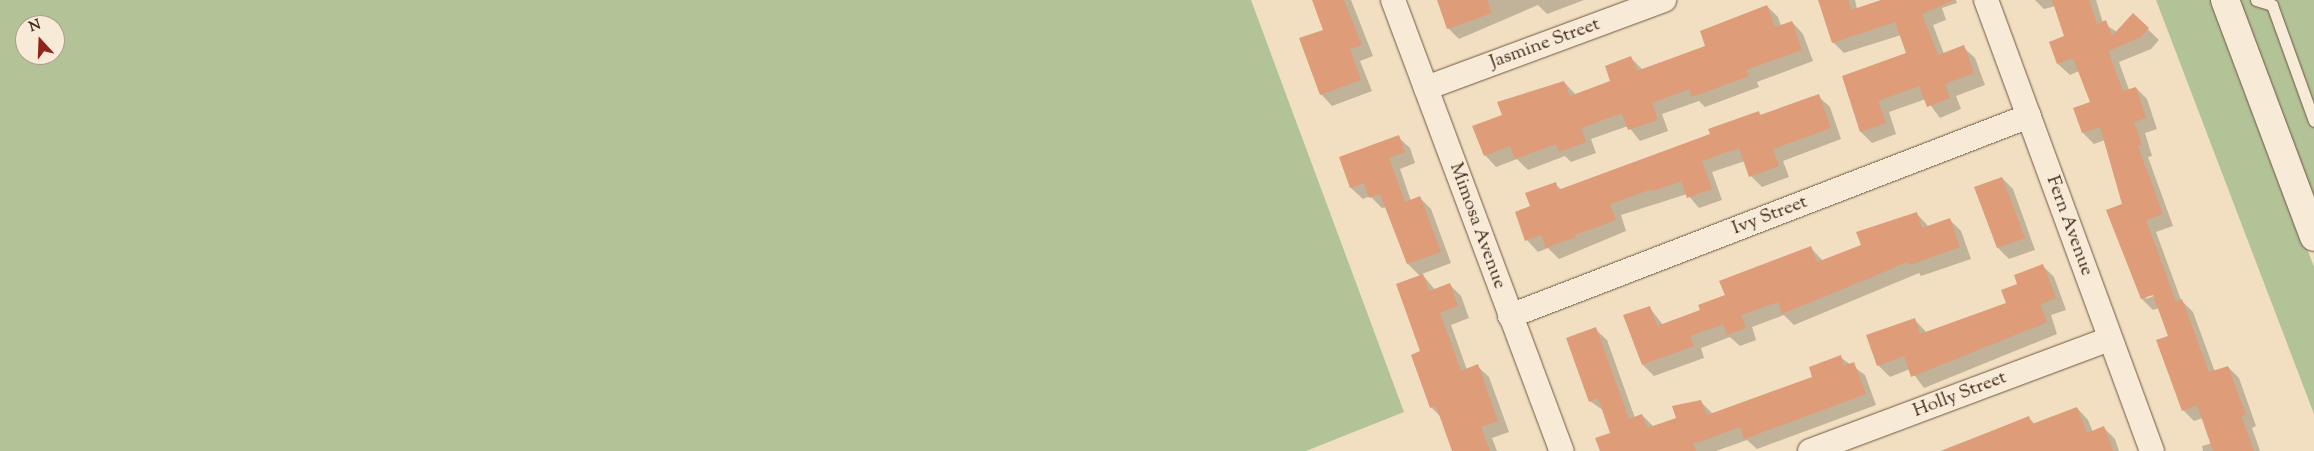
<!DOCTYPE html>
<html>
<head>
<meta charset="utf-8">
<style>
  body { margin:0 }
  #map { position:relative; width:2314px; height:451px; overflow:hidden; background:#f2dfc1; font-family:"Sorts Mill Goudy",serif }
  div>[style] { position:absolute }
  [style*='--x'] { left:calc(var(--x)*1px); top:calc(var(--y)*1px); width:calc(var(--w)*1px); rotate:calc(var(--a)*1deg) }
  .green>* { inset:0; background:#b3c398 }
  .shadow>* { inset:0; background:#0003 }
  .building>* { inset:0; background:#de9c79 }
  .roads { filter:drop-shadow(0 0 1px #6f5742) drop-shadow(0 0 1px #6f5742) }
  .lane>* { height:11px; margin:-5.5px; padding:0 5.5px; transform-origin:5.5px; border-radius:5.5px; background:#f7ead7 }
  .street>* { height:24px; margin:-12px; padding:0 12px; transform-origin:12px; border-radius:12px; background:#f7ead7 }
  .secondary>* { height:28px; margin:-14px; padding:0 14px; transform-origin:14px; border-radius:14px; background:#f7ead7 }
  span { translate:-50% -50%; white-space:nowrap; text-align:center; line-height:1.15; -webkit-text-stroke:4px #f7ead7; paint-order:stroke }
  .street-label { font-size:19px; color:#432a18 }
  .north { position:absolute; left:15px; top:15px; width:50px; height:50px; box-sizing:border-box; background:#f7ead7; border:1px solid #af9d8b; border-radius:50%; rotate:340deg; font-size:14px; font-weight:700; line-height:20px; text-align:center; color:#432a18 }
  .north::after { content:''; display:block; margin:auto; width:18px; height:22px; background:#8f2418; clip-path:polygon(50% 0,100% 100%,50% 72%,0 100%) }
</style>
</head>
<body>
<div id="map">
  <div class="green">
    <div style="clip-path:polygon(evenodd,0 0,1251px 0,1404px 412px,1306px 451px,0 451px,0 0,25px 25px,55px 25px,55px 55px,25px 55px,25px 25px)"></div>
    <div style="clip-path:polygon(2156px 0,2214px 0,2314px 267px,2314px 414px)"></div>
    <div style="clip-path:polygon(2236px 0,2314px 0,2314px 209px)"></div>
  </div>
  <div class="shadow">
    <div style="clip-path:polygon(1313px 0,1351px 0,1373px 56px,1360px 61px,1372px 91px,1332px 106px,1321px 94px,1325px 30px)"></div>
    <div style="clip-path:polygon(1438px 0,1584px 0,1547px 14px,1538px 5px,1459px 39px,1448px 28px)"></div>
    <div style="clip-path:polygon(1820px 0,1855px 0,1857px 9px,1885px 0,1956px 0,1957px 3px,1942px 8px,1946px 20px,1933px 25px,1944px 54px,1963px 47px,1975px 58px,1985px 85px,1956px 96px,1961px 109px,1940px 118px,1926px 99px,1889px 112px,1896px 134px,1872px 143px,1861px 132px,1844px 77px,1908px 54px,1901px 35px,1844px 53px,1833px 42px)"></div>
    <div style="clip-path:polygon(evenodd,2035px 0,2096px 0,2103px 23px,2117px 32px,2133px 15px,2159px 40px,2151px 49px,2119px 62px,2129px 90px,2136px 88px,2147px 99px,2157px 129px,2145px 133px,2152px 156px,2148px 157px,2173px 226px,2156px 232px,2181px 300px,2193px 312px,2215px 372px,2228px 367px,2239px 378px,2256px 426px,2252px 428px,2260px 451px,2203px 451px,2202px 446px,2212px 443px,2203px 418px,2194px 421px,2183px 410px,2169px 337px,2159px 308px,2153px 310px,2142px 299px,2108px 210px,2124px 204px,2105px 140px,2094px 144px,2083px 133px,2091px 103px,2079px 71px,2070px 75px,2058px 64px,2050px 42px,2066px 37px,2056px 6px,2044px 9px,2035px 0,2158px 292px,2159px 294px,2146px 299px,2146px 296px,2158px 292px)"></div>
    <div style="clip-path:polygon(1767px 6px,1778px 17px,1781px 26px,1792px 22px,1803px 34px,1813px 61px,1757px 82px,1759px 87px,1705px 107px,1699px 101px,1662px 114px,1668px 131px,1640px 141px,1628px 126px,1591px 139px,1596px 153px,1571px 162px,1565px 156px,1528px 170px,1517px 159px,1496px 167px,1485px 155px,1503px 115px,1564px 82px,1576px 95px,1612px 82px,1631px 58px,1642px 69px,1707px 47px)"></div>
    <div style="clip-path:polygon(1818px 96px,1830px 107px,1841px 139px,1783px 161px,1789px 177px,1762px 187px,1751px 176px,1745px 161px,1712px 172px,1722px 200px,1699px 208px,1687px 194px,1621px 215px,1626px 231px,1559px 259px,1548px 248px,1538px 252px,1527px 240px,1532px 207px,1555px 184px,1562px 190px,1711px 134px,1758px 112px,1762px 116px)"></div>
    <div style="clip-path:polygon(1398px 137px,1410px 148px,1415px 163px,1400px 169px,1411px 201px,1420px 198px,1431px 209px,1451px 263px,1422px 274px,1435px 290px,1450px 285px,1461px 296px,1469px 318px,1451px 325px,1467px 370px,1477px 366px,1489px 377px,1509px 432px,1492px 438px,1497px 451px,1454px 451px,1441px 417px,1431px 407px,1422px 352px,1420px 276px,1408px 264px,1387px 207px,1382px 208px,1370px 196px,1363px 199px,1351px 188px,1340px 158px)"></div>
    <div style="clip-path:polygon(2002px 178px,2013px 189px,2035px 250px,2009px 259px,1998px 248px)"></div>
    <div style="clip-path:polygon(1916px 213px,1929px 227px,1950px 220px,1961px 231px,1971px 259px,1921px 276px,1919px 273px,1794px 325px,1784px 315px,1752px 327px,1756px 340px,1740px 346px,1730px 337px,1701px 348px,1704px 358px,1654px 376px,1643px 365px,1649px 307px,1663px 325px,1702px 311px,1811px 248px,1823px 261px,1863px 245px)"></div>
    <div style="clip-path:polygon(2043px 266px,2054px 277px,2066px 310px,2051px 315px,2057px 334px,1924px 388px,1910px 369px,1890px 377px,1878px 365px,1914px 319px,1927px 333px,2007px 303px,2019px 285px)"></div>
    <div style="clip-path:polygon(1595px 329px,1607px 340px,1635px 418px,1642px 415px,1654px 427px,1678px 418px,1701px 402px,1713px 414px,1814px 378px,1840px 357px,1865px 375px,1876px 405px,1757px 449px,1747px 440px,1716px 451px,1601px 451px,1612px 433px,1604px 411px,1590px 401px)"></div>
    <div style="clip-path:polygon(2077px 408px,2088px 420px,2093px 432px,2104px 428px,2115px 439px,2119px 451px,1940px 451px,2028px 417px,2035px 424px)"></div>
  </div>
  <div class="building">
    <div style="clip-path:polygon(1312px 0,1344px 0,1362px 45px,1350px 49px,1361px 80px,1320px 95px,1299px 38px,1323px 30px)"></div>
    <div style="clip-path:polygon(1437px 0,1487px 0,1492px 13px,1447px 29px)"></div>
    <div style="clip-path:polygon(1818px 0,1848px 0,1851px 10px,1881px 0,1954px 0,1922px 14px,1938px 55px,1964px 45px,1974px 73px,1945px 84px,1950px 98px,1927px 107px,1919px 86px,1878px 101px,1886px 123px,1860px 132px,1842px 76px,1906px 53px,1895px 22px,1832px 43px)"></div>
    <div style="clip-path:polygon(2052px 0,2089px 0,2097px 24px,2106px 20px,2112px 36px,2133px 13px,2149px 28px,2140px 38px,2108px 51px,2123px 91px,2136px 87px,2146px 118px,2134px 122px,2142px 145px,2138px 146px,2163px 214px,2146px 220px,2176px 302px,2182px 299px,2209px 372px,2228px 366px,2246px 415px,2241px 416px,2254px 451px,2213px 451px,2197px 405px,2182px 411px,2156px 340px,2168px 336px,2153px 295px,2141px 299px,2106px 210px,2122px 204px,2100px 127px,2082px 133px,2073px 108px,2090px 102px,2073px 58px,2057px 64px,2049px 42px,2064px 36px)"></div>
    <div style="clip-path:polygon(1767px 5px,1775px 27px,1792px 21px,1802px 50px,1746px 70px,1749px 76px,1692px 97px,1690px 89px,1652px 103px,1658px 120px,1628px 130px,1622px 113px,1581px 128px,1586px 142px,1559px 152px,1556px 144px,1515px 159px,1510px 146px,1484px 156px,1472px 126px,1502px 115px,1497px 102px,1564px 81px,1570px 96px,1610px 81px,1605px 66px,1631px 56px,1637px 71px,1705px 46px,1700px 31px)"></div>
    <div style="clip-path:polygon(1819px 94px,1831px 128px,1773px 149px,1779px 166px,1749px 177px,1739px 148px,1702px 161px,1712px 189px,1687px 198px,1681px 181px,1653px 191px,1652px 189px,1610px 204px,1616px 220px,1575px 235px,1576px 237px,1546px 248px,1541px 235px,1525px 241px,1515px 212px,1530px 206px,1525px 193px,1556px 182px,1558px 190px,1710px 134px,1708px 129px,1759px 111px,1760px 115px)"></div>
    <div style="clip-path:polygon(1399px 135px,1405px 152px,1389px 158px,1405px 202px,1420px 196px,1441px 252px,1407px 264px,1380px 194px,1369px 198px,1364px 183px,1350px 188px,1339px 157px)"></div>
    <div style="clip-path:polygon(2002px 177px,2025px 238px,1997px 248px,1974px 187px)"></div>
    <div style="clip-path:polygon(1917px 212px,1922px 228px,1950px 218px,1960px 247px,1909px 265px,1908px 262px,1782px 314px,1778px 302px,1741px 315px,1746px 328px,1727px 335px,1723px 324px,1690px 336px,1694px 346px,1642px 365px,1623px 315px,1650px 306px,1657px 326px,1700px 310px,1698px 305px,1725px 295px,1719px 281px,1811px 246px,1817px 262px,1861px 245px,1856px 232px)"></div>
    <div style="clip-path:polygon(2043px 264px,2056px 298px,2040px 304px,2047px 322px,1911px 377px,1904px 356px,1877px 366px,1866px 335px,1915px 318px,1920px 334px,2006px 303px,2001px 290px,2017px 284px,2014px 275px)"></div>
    <div style="clip-path:polygon(1423px 274px,1429px 291px,1450px 283px,1458px 306px,1440px 313px,1461px 371px,1478px 364px,1491px 401px,1498px 421px,1481px 427px,1490px 451px,1452px 451px,1436px 406px,1430px 408px,1411px 355px,1420px 351px,1396px 284px)"></div>
    <div style="clip-path:polygon(1596px 327px,1629px 419px,1642px 414px,1647px 428px,1676px 418px,1672px 406px,1701px 400px,1707px 415px,1812px 377px,1809px 367px,1841px 355px,1844px 366px,1854px 362px,1866px 394px,1744px 439px,1740px 427px,1693px 444px,1696px 451px,1600px 451px,1595px 438px,1610px 433px,1598px 398px,1589px 402px,1566px 338px)"></div>
    <div style="clip-path:polygon(2077px 407px,2087px 433px,2104px 426px,2113px 451px,1942px 451px,2029px 416px,2032px 424px)"></div>
  </div>
  <div class="roads">
    <div class="lane">
      <div style="--x:2256;--y:0;--w:17;--a:17"></div>
      <div style="--x:2272;--y:5;--w:123;--a:70.1"></div>
    </div>
    <div class="street">
      <div style="--x:1393;--y:0;--w:482;--a:69.5"></div>
      <div style="--x:1986;--y:0;--w:481;--a:69.8"></div>
      <div style="--x:1426;--y:88;--w:254;--a:-20.3"></div>
      <div style="--x:1510;--y:316;--w:556;--a:-21.07"></div>
      <div style="--x:1810;--y:451;--w:319;--a:-20.5"></div>
    </div>
    <div class="secondary">
      <div style="--x:2225;--y:0;--w:253;--a:69.4"></div>
    </div>
  </div>
  <div class="street-label">
    <span style="left:1545px;top:44px;rotate:-20deg">Jasmine Street</span>
    <span style="left:1770px;top:216px;rotate:-21deg">Ivy Street</span>
    <span style="left:1477px;top:226px;rotate:70deg">Mimosa Avenue</span>
    <span style="left:2069px;top:226px;rotate:70deg">Fern Avenue</span>
    <span style="left:1960px;top:395px;rotate:-21deg">Holly Street</span>
  </div>
  <div class="north">N</div>
</div>
</body>
</html>
